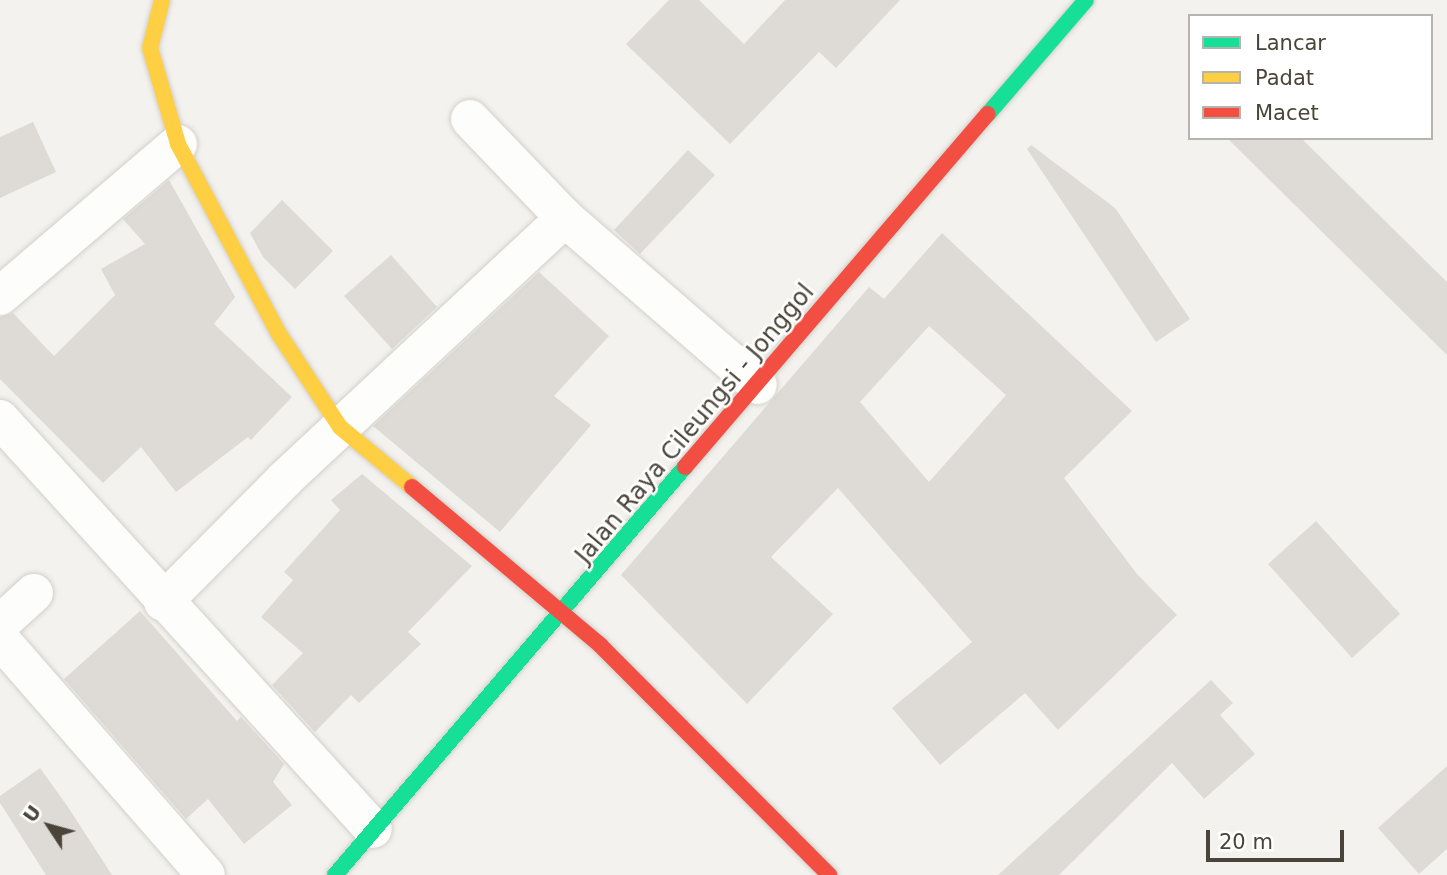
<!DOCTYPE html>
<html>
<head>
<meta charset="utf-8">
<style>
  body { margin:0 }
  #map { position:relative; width:1447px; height:875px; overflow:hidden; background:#f4f2ee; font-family:"DejaVu Sans",sans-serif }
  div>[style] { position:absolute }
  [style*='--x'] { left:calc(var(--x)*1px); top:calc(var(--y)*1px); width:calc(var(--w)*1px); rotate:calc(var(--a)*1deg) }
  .building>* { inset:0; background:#dedbd6 }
  .roads { filter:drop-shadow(0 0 2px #d2d0cb) drop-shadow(0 0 2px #d2d0cb) }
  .street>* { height:38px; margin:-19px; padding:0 19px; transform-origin:19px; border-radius:19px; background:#fdfdfc }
  .fast>* { height:16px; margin:-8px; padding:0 8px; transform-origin:8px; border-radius:8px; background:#16e098 }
  .slow>* { height:16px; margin:-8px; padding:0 8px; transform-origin:8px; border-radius:8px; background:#ffcf43 }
  .jam>* { height:16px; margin:-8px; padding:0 8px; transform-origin:8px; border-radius:8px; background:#f24e42 }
  span { translate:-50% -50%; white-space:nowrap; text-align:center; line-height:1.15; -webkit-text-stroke:5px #fff; paint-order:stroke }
  .street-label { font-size:24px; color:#4b4439 }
  .legend { position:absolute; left:1188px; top:14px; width:245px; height:126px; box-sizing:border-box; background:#fff; border:2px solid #b7b4b0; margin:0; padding:9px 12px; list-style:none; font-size:21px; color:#4b4439 }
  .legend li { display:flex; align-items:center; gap:14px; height:35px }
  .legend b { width:35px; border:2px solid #b7b4b0 }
  .north { position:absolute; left:14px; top:791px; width:70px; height:70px; -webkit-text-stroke:5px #fff; paint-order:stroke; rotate:306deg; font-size:19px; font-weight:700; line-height:28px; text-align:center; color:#4b4439 }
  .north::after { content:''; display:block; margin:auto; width:24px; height:32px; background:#4b4439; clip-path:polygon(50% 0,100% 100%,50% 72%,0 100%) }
  .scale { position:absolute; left:1206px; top:830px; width:138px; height:32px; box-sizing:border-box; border:4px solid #4b4439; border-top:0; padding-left:9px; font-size:21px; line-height:24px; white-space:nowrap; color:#4b4439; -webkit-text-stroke:5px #fff; paint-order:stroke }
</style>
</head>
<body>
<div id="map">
  <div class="building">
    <div style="clip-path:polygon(669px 0,699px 0,744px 44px,785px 0,900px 0,836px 68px,819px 52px,730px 144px,626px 44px)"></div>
    <div style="clip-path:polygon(33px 122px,56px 172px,0 198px,0 137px)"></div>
    <div style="clip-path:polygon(1227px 138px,1301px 138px,1447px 282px,1447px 355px)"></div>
    <div style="clip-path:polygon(1031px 145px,1115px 208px,1190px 319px,1156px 342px,1027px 149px)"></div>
    <div style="clip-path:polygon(688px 150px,715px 175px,640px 254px,614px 230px)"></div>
    <div style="clip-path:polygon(169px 180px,235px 297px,214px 324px,292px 397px,251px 440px,248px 437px,176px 492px,141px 447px,103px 483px,0 379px,0 317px,13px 313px,54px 356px,115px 295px,101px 269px,145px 244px,123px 219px)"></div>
    <div style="clip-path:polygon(282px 200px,333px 251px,295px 289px,263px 257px,250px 233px)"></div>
    <div style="clip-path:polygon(evenodd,942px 233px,1132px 411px,1064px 478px,1137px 574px,1177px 615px,1058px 730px,1025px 693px,940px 765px,892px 708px,972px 642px,838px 488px,771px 557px,833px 614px,747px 704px,621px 575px,869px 287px,884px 299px,942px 233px,929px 326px,1006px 395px,929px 482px,860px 402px,929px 326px)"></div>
    <div style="clip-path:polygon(391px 255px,437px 307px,392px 349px,344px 296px)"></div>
    <div style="clip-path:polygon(539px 272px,609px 336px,554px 396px,591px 425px,500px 532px,373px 426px)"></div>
    <div style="clip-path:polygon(362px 474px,472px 566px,408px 632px,421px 644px,359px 703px,351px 695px,315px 732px,272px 685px,303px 653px,261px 617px,293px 580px,284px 572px,340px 510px,331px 500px)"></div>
    <div style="clip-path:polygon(1316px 521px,1400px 614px,1352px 658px,1268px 564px)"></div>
    <div style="clip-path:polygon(140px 611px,237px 721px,241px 717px,284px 764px,273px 782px,292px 805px,244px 844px,208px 799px,186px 819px,64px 679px)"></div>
    <div style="clip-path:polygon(1211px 680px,1233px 703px,1220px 715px,1255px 754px,1204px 799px,1172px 763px,1059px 875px,998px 875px)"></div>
    <div style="clip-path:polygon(1447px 766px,1447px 849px,1419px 874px,1378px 828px)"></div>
    <div style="clip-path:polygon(40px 768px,68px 807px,112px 875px,46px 875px,0 803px,0 796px)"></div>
  </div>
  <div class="roads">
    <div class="street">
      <div style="--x:470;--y:119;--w:137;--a:46.2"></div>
      <div style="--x:565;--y:218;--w:255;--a:40.9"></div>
      <div style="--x:0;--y:296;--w:234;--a:-40.5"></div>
      <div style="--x:0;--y:419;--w:554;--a:47.71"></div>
      <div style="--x:163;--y:602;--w:173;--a:-45.2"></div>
      <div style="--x:285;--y:479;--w:383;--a:-43"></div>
      <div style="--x:0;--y:624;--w:46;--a:-42.4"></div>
      <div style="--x:0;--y:639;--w:313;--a:48.9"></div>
    </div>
    <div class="fast">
      <div style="--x:988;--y:114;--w:150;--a:-49.3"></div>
      <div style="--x:335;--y:875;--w:538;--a:-49.38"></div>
    </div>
    <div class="slow">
      <div style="--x:162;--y:0;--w:49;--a:104"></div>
      <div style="--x:150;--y:48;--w:100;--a:73.7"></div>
      <div style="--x:178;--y:144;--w:215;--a:62"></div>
      <div style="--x:279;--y:334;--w:111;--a:56.7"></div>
      <div style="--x:340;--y:427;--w:94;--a:39.8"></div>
    </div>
    <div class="jam">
      <div style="--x:685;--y:467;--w:465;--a:-49.4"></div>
      <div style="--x:412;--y:487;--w:246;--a:40"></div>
      <div style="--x:600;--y:645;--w:325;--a:45.1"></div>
    </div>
  </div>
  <div class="street-label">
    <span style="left:695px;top:424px;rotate:-50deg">Jalan Raya Cileungsi - Jonggol</span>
  </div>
  <ul class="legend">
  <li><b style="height:9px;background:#16e098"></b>Lancar</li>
  <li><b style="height:9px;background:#ffcf43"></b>Padat</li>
  <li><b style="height:9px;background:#f24e42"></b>Macet</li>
  </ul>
  <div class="north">U</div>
  <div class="scale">20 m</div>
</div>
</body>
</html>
